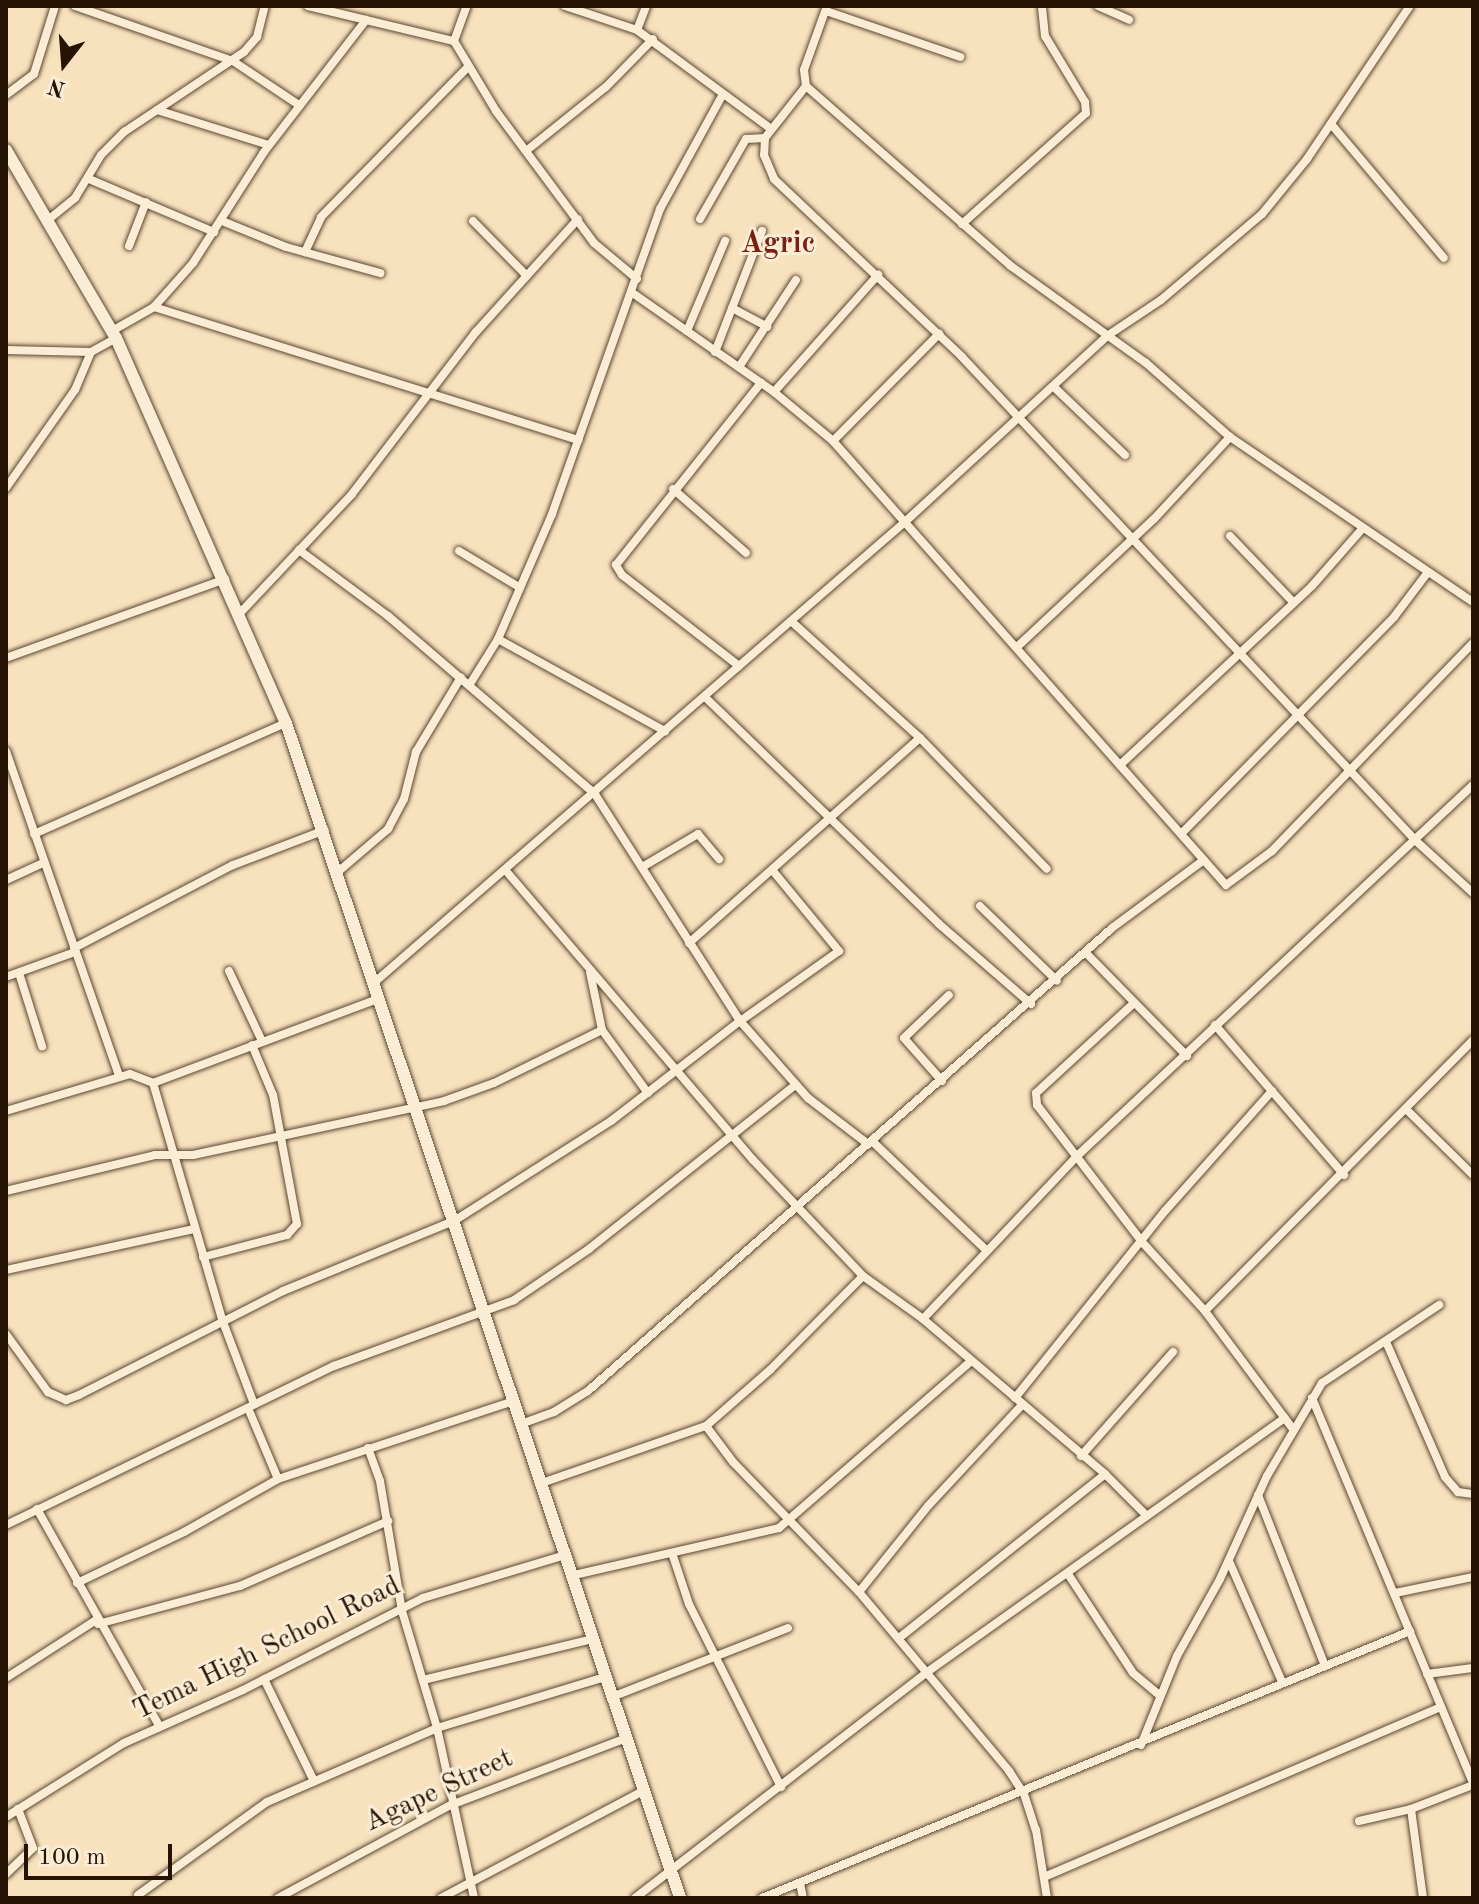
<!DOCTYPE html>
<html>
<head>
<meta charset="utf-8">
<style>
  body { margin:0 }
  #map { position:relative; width:1479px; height:1904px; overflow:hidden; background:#f8e2be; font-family:"Old Standard TT",serif }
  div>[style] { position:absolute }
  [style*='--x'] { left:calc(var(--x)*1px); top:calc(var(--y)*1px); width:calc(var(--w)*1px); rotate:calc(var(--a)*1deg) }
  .roads { filter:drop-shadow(0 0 2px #5b4732) drop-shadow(0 0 2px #5b4732) }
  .street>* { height:8px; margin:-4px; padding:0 4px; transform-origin:4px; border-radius:4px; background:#faecd5 }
  .secondary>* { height:12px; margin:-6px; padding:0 6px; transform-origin:6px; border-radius:6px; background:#faecd5 }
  span { translate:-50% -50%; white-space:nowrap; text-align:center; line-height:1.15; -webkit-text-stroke:6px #faecd5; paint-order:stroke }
  .street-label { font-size:28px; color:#271304 }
  .neighbourhood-label { font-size:30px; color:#7a1f14; font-weight:700 }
  .frame { position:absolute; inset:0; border:8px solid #271304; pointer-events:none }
  .north { position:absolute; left:24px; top:24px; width:80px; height:80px; -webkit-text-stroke:6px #faecd5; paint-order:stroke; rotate:197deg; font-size:22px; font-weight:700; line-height:32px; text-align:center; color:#271304 }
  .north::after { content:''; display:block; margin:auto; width:28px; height:36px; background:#271304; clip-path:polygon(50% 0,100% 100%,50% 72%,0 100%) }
  .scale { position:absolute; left:24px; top:1844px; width:148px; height:36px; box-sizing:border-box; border:4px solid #271304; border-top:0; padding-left:10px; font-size:24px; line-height:28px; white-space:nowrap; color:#271304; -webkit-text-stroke:6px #faecd5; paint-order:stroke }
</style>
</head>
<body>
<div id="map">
  <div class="roads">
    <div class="street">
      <div style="--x:75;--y:6;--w:167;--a:19.2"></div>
      <div style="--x:233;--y:61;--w:79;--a:33.7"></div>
      <div style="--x:308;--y:6;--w:150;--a:13.5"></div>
      <div style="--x:454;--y:41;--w:82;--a:59"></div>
      <div style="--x:496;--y:111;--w:164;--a:53.4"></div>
      <div style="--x:594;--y:243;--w:56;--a:39.9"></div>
      <div style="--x:565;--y:6;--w:76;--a:18.4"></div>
      <div style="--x:637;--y:30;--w:165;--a:36.4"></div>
      <div style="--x:827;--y:6;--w:68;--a:109.8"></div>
      <div style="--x:804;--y:70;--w:16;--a:83"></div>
      <div style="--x:806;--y:86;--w:273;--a:41.3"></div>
      <div style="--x:1011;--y:266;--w:166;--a:35.7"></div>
      <div style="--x:1146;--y:363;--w:112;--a:41.4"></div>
      <div style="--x:1230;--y:437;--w:294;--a:34.2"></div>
      <div style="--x:1098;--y:6;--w:34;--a:24"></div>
      <div style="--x:826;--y:11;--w:142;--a:18.9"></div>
      <div style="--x:637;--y:30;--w:26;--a:-69"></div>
      <div style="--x:454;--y:41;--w:37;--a:-70"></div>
      <div style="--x:806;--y:86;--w:66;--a:128.3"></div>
      <div style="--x:765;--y:138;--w:17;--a:93"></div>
      <div style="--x:764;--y:155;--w:26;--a:67"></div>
      <div style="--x:774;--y:179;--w:259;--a:43.4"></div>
      <div style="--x:962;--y:357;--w:664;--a:46.83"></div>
      <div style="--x:1416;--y:841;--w:77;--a:42.4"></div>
      <div style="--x:6;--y:95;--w:35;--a:-37"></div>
      <div style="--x:34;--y:74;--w:71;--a:-72.8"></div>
      <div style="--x:157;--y:110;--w:117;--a:17.4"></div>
      <div style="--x:1331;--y:124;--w:175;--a:49.9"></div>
      <div style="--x:526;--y:151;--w:102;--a:-38.7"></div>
      <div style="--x:606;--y:87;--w:67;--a:-45.6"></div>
      <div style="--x:89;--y:179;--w:136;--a:23"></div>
      <div style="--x:700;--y:219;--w:92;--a:-60.1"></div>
      <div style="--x:746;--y:139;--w:19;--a:-3"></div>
      <div style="--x:48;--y:220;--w:35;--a:-39"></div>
      <div style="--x:75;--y:198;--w:50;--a:-58.8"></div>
      <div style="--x:101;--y:155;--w:33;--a:-45"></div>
      <div style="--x:124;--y:132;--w:144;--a:-33.7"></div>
      <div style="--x:244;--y:52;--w:20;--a:-49"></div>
      <div style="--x:257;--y:37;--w:32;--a:-76"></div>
      <div style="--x:222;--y:221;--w:69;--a:22.1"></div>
      <div style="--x:286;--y:247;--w:98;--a:15.5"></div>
      <div style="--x:473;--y:221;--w:76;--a:45.5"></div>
      <div style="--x:962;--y:224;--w:166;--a:-41.8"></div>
      <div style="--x:1086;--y:113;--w:11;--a:-95"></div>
      <div style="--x:1085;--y:102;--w:77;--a:-121.2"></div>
      <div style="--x:1045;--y:36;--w:30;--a:-96"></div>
      <div style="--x:129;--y:246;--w:47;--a:-68.9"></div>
      <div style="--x:305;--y:252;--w:38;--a:-65"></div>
      <div style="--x:321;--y:217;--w:210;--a:-45.6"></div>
      <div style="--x:634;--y:294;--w:171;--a:35"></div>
      <div style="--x:774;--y:392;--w:77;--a:39.7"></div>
      <div style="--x:833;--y:441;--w:593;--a:48.49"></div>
      <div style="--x:1226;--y:885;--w:57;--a:-36.5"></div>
      <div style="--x:1272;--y:851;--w:289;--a:-46"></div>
      <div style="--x:154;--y:307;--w:445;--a:17.4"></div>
      <div style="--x:732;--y:308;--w:40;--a:28"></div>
      <div style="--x:112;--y:331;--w:48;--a:-29.7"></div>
      <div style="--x:154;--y:307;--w:59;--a:-48.4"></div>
      <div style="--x:193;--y:263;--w:132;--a:-57.4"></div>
      <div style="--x:264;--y:152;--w:167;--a:-52.3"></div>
      <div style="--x:687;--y:331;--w:98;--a:-67.1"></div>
      <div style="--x:6;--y:350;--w:85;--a:1.3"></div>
      <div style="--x:91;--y:352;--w:29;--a:-29"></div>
      <div style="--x:715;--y:352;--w:130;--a:-68.8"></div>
      <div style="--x:739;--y:367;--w:104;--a:-56.8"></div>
      <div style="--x:1055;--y:388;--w:97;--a:43.7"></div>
      <div style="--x:774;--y:392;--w:157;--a:-48.4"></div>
      <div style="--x:833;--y:441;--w:151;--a:-45.3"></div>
      <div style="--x:6;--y:488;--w:120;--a:-54.9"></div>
      <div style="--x:75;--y:390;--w:41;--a:-67.2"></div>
      <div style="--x:673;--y:489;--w:97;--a:41.2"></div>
      <div style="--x:1230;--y:536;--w:91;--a:46.3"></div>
      <div style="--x:459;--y:551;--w:70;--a:31"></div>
      <div style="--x:240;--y:613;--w:163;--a:-46.7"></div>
      <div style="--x:352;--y:494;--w:204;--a:-52.6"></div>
      <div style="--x:476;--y:332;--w:152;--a:-47.9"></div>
      <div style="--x:791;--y:621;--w:174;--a:42.2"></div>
      <div style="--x:920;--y:738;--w:182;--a:45.9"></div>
      <div style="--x:498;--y:639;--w:191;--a:28.9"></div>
      <div style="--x:1017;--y:647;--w:187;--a:-43.1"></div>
      <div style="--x:1154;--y:519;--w:112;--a:-47.2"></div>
      <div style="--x:6;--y:658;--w:233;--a:-19.8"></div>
      <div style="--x:739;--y:666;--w:148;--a:-142.1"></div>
      <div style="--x:622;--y:575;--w:12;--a:-121"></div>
      <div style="--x:616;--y:565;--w:233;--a:-51.5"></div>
      <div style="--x:470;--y:684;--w:53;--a:-58.1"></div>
      <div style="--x:498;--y:639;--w:136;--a:-66.6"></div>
      <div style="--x:552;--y:514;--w:324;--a:-70.5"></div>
      <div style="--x:660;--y:209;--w:131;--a:-61.3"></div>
      <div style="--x:705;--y:697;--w:326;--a:44.1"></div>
      <div style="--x:939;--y:924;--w:122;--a:41"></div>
      <div style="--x:6;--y:751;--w:344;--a:70.8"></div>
      <div style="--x:1120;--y:765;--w:262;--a:-43"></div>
      <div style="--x:1312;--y:586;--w:77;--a:-48.7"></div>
      <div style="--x:34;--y:834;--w:275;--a:-23.8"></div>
      <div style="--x:1181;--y:834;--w:304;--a:-45.5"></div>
      <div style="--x:1394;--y:617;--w:56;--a:-52.9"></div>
      <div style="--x:644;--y:866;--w:63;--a:-30.7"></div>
      <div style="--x:698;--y:834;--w:33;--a:50"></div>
      <div style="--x:339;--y:871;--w:65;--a:-40.6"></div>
      <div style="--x:388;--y:829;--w:34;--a:-62"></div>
      <div style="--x:404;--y:799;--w:49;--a:-75.7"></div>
      <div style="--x:416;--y:752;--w:87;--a:-59"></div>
      <div style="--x:773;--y:871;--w:104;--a:50.5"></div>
      <div style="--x:839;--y:951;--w:121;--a:144.7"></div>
      <div style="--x:740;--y:1021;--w:103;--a:48.6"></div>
      <div style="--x:808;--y:1098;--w:76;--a:37.5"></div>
      <div style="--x:507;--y:872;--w:379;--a:49.5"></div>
      <div style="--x:753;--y:1160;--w:160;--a:46.5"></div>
      <div style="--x:863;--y:1276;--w:74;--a:35.6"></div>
      <div style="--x:923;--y:1319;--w:239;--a:40.4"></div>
      <div style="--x:1105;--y:1474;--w:59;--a:45"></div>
      <div style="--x:6;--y:880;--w:41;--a:-24.7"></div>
      <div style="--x:980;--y:906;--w:107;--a:44.2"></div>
      <div style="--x:689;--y:943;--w:309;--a:-41.6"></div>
      <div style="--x:74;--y:948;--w:179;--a:-27.6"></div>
      <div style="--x:233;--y:865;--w:98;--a:-20.8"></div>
      <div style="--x:1087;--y:954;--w:143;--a:45.6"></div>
      <div style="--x:229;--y:971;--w:77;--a:64.8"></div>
      <div style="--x:590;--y:972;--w:59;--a:78.3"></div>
      <div style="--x:19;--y:973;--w:77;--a:72.5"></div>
      <div style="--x:6;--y:977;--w:73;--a:-19.9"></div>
      <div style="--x:376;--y:981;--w:703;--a:-40.96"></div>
      <div style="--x:907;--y:520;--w:272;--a:-42.6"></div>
      <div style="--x:1107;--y:336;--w:65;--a:-33.7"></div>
      <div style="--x:1161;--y:300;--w:133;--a:-40.4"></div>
      <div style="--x:1262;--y:214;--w:71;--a:-50.7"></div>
      <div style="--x:1307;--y:159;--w:184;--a:-56.1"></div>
      <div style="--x:1134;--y:1003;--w:133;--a:137.4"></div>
      <div style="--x:1036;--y:1093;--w:12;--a:85"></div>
      <div style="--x:1037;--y:1105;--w:173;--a:52.5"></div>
      <div style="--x:1142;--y:1242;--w:93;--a:47.6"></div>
      <div style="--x:1205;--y:1311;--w:147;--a:53.3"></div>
      <div style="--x:1215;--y:1025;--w:198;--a:49.3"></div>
      <div style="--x:942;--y:1081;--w:57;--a:-131.5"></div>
      <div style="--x:904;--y:1038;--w:62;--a:-43.7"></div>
      <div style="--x:153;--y:1083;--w:242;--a:-20.5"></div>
      <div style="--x:1406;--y:1109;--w:94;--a:44.6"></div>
      <div style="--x:6;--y:1111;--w:129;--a:-16.6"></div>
      <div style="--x:130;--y:1074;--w:25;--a:21"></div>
      <div style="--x:153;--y:1083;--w:249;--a:73.7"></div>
      <div style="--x:223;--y:1322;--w:88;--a:69.3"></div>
      <div style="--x:872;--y:1141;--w:159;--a:43.7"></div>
      <div style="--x:6;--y:1191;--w:153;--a:-13.6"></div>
      <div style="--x:155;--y:1155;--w:38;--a:0"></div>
      <div style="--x:193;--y:1155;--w:257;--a:-12.1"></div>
      <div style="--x:444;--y:1101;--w:53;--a:-19.8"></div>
      <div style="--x:494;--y:1083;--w:120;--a:-26.1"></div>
      <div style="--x:602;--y:1030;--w:78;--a:53.9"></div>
      <div style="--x:203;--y:1257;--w:87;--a:-14.7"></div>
      <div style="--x:287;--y:1235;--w:15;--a:-48"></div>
      <div style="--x:297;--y:1224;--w:131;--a:-100.5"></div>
      <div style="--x:273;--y:1095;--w:54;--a:-112.8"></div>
      <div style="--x:6;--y:1270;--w:192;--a:-12.3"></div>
      <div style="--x:1205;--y:1311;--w:381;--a:-45.3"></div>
      <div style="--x:923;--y:1319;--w:223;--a:-46.6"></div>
      <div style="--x:1076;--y:1157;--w:544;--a:-43.14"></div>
      <div style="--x:6;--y:1334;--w:72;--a:54.1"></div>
      <div style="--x:48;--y:1392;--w:20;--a:24"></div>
      <div style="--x:66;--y:1400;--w:14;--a:-21"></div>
      <div style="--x:79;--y:1395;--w:229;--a:-27"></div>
      <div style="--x:283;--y:1291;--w:185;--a:-22.3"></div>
      <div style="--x:454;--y:1221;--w:186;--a:-32.5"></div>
      <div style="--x:611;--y:1121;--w:163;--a:-37.8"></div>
      <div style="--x:740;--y:1021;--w:269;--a:-122.6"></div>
      <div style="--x:595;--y:794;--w:273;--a:-139.3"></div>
      <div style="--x:388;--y:616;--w:111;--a:-143.4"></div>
      <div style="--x:1387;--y:1344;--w:145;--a:66.4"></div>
      <div style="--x:1445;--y:1477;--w:20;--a:49"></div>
      <div style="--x:1458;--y:1492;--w:15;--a:8"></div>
      <div style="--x:1015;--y:1398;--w:240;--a:-51.3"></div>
      <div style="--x:1165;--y:1211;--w:161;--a:-48.3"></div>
      <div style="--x:1312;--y:1398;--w:417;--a:67.3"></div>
      <div style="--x:248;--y:1408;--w:77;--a:67.1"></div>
      <div style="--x:521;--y:1424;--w:35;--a:-20"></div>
      <div style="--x:554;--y:1412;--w:40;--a:-32"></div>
      <div style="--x:588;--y:1391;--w:699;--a:-41.46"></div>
      <div style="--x:1112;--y:928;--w:114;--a:-36.5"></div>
      <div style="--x:706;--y:1426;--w:45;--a:53.1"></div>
      <div style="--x:733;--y:1462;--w:181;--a:45.9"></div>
      <div style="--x:859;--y:1592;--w:234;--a:50"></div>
      <div style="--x:1009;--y:1771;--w:27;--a:57"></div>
      <div style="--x:1024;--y:1794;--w:38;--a:72"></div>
      <div style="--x:1036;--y:1830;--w:69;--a:80.8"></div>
      <div style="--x:368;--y:1448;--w:35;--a:70"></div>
      <div style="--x:380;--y:1481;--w:132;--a:80.4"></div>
      <div style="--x:402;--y:1611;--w:122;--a:73.3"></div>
      <div style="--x:437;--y:1728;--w:174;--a:77.7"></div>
      <div style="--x:1081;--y:1456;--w:139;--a:-48.5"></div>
      <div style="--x:539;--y:1484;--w:177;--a:-19.2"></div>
      <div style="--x:706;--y:1426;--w:85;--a:-41.2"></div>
      <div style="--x:770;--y:1370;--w:132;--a:-45.3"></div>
      <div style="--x:1258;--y:1495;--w:184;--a:68.6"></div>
      <div style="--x:37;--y:1509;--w:250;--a:60.6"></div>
      <div style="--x:6;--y:1525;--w:365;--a:-25.9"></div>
      <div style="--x:334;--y:1366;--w:192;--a:-20.1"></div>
      <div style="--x:514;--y:1300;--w:91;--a:-34.2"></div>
      <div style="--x:589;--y:1249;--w:263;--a:-38.5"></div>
      <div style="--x:672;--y:1553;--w:54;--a:71.6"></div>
      <div style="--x:689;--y:1604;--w:205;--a:63.3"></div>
      <div style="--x:1229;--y:1561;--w:132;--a:66.3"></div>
      <div style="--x:1068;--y:1574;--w:118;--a:56.7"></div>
      <div style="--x:1133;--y:1673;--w:34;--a:40"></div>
      <div style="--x:570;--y:1576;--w:214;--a:-12.9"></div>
      <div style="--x:779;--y:1528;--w:254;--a:-41"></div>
      <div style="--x:77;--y:1583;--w:119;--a:-25.5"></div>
      <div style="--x:184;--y:1532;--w:108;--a:-29.4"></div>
      <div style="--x:278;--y:1479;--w:249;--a:-18.3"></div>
      <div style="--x:859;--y:1592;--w:110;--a:-51.3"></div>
      <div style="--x:928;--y:1506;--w:138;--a:-47.1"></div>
      <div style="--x:1395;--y:1593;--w:80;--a:-11.6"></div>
      <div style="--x:98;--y:1624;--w:147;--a:-15"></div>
      <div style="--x:240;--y:1586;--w:162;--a:-23.7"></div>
      <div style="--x:899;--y:1638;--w:263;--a:-38.5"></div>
      <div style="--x:1427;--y:1674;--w:46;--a:-7.4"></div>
      <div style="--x:6;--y:1678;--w:107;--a:-32.8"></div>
      <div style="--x:264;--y:1679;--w:114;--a:63.9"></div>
      <div style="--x:423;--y:1680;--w:174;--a:-13.6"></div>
      <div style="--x:612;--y:1697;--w:189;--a:-21.4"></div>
      <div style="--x:1141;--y:1745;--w:96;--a:-68"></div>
      <div style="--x:1177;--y:1656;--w:88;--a:-60.8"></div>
      <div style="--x:1220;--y:1579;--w:113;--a:-65.5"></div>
      <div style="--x:1267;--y:1476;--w:108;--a:-59.4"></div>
      <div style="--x:1322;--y:1383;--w:141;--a:-33.7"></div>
      <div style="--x:1411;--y:1809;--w:90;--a:82.3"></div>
      <div style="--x:6;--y:1817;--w:139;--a:-32.1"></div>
      <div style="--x:124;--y:1743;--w:130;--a:-24"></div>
      <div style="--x:243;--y:1690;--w:202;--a:-27.1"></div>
      <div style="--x:423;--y:1598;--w:145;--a:-16.8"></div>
      <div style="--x:1359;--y:1821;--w:53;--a:-13"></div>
      <div style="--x:1411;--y:1809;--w:66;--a:-21.2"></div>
      <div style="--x:6;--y:1874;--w:37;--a:-44"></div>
      <div style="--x:33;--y:1848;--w:42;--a:-111"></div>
      <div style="--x:1044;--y:1877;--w:432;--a:-23.2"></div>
      <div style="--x:800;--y:1883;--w:15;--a:79"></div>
      <div style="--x:138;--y:1895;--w:159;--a:-35.8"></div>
      <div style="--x:267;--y:1802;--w:185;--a:-23.5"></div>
      <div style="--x:437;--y:1728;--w:176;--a:-16.9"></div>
      <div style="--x:278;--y:1898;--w:196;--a:-28.3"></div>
      <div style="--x:451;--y:1805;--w:187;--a:-20.9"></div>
      <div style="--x:441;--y:1898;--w:231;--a:-27.9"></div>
      <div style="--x:635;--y:1898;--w:368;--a:-37.7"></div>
      <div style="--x:926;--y:1673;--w:440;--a:-35.4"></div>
      <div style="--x:762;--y:1898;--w:701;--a:-22.39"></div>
    </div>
    <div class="secondary">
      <div style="--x:6;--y:150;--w:218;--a:59.7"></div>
      <div style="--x:116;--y:338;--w:421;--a:66.2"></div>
      <div style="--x:286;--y:723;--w:1239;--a:71.46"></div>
    </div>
  </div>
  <div class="street-label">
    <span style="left:267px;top:1649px;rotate:-26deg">Tema High School Road</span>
    <span style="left:439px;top:1791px;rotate:-25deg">Agape Street</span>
  </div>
  <div class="neighbourhood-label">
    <span style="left:778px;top:244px">Agric</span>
  </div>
  <div class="frame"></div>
  <div class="north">N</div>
  <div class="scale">100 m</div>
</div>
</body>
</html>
